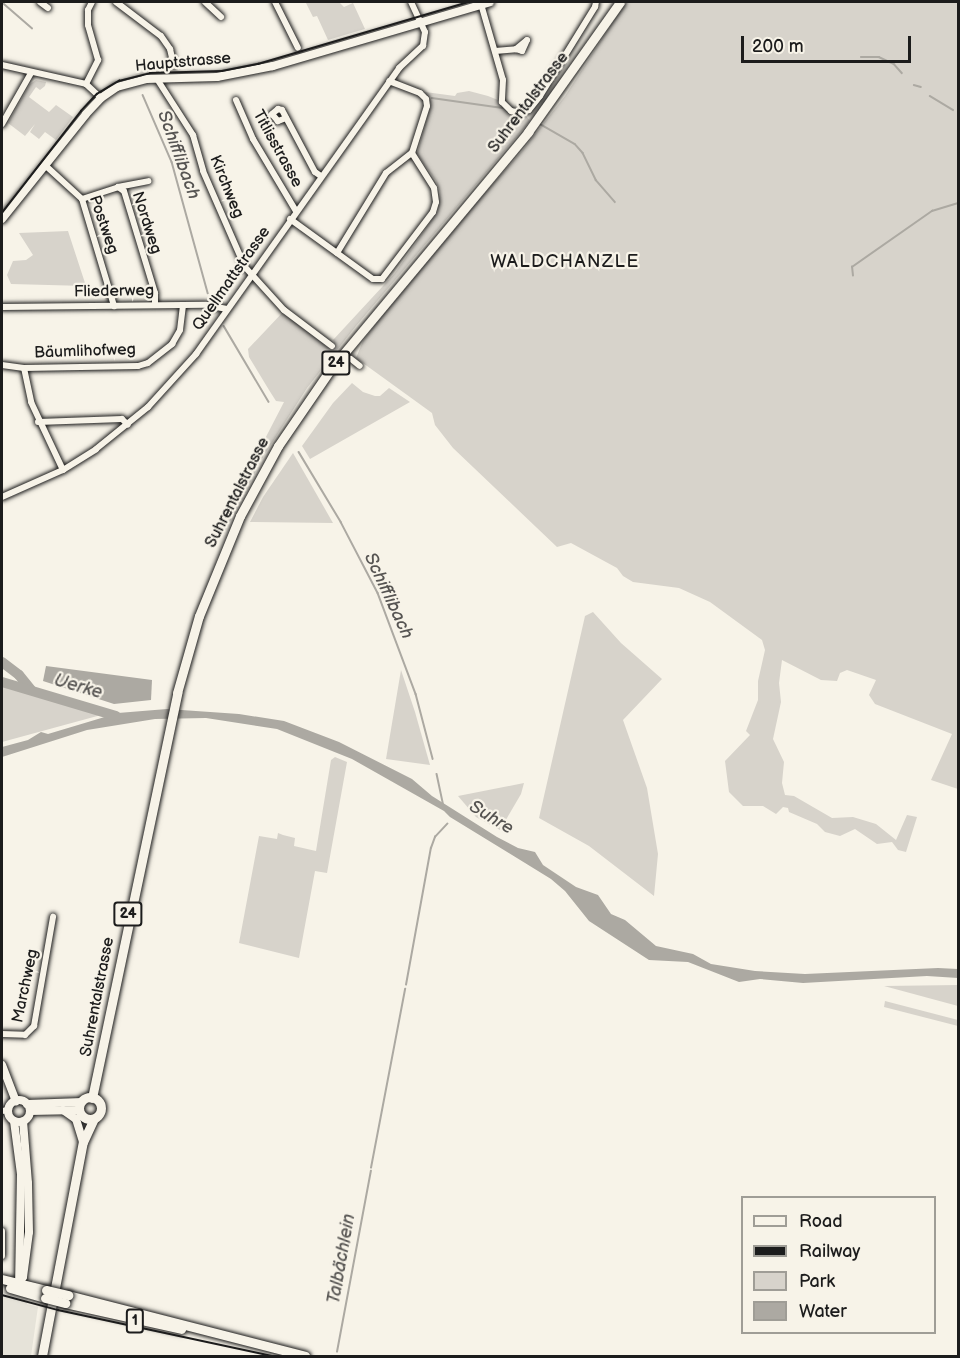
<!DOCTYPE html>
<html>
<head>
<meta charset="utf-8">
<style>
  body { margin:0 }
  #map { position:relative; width:960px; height:1358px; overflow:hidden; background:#f7f3e8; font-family:"Balsamiq Sans",sans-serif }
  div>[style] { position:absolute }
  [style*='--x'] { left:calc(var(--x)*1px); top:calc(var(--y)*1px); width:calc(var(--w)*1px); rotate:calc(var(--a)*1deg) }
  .built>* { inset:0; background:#e6e3d9 }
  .green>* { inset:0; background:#d7d3cb }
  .water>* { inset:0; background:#aca9a2 }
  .stream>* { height:1.5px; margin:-0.75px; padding:0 0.75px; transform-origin:0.75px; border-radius:0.75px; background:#aca9a2 }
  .river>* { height:10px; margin:-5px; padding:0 5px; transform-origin:5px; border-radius:5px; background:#aca9a2 }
  .roads { filter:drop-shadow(0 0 2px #1c1c1c) drop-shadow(0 0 2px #1c1c1c) }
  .street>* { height:6px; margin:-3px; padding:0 3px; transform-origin:3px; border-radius:3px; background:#f7f3e8 }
  .secondary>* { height:8px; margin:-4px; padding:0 4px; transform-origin:4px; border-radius:4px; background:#f7f3e8 }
  .secondary>.ring { margin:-4px; padding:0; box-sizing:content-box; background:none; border:8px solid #f7f3e8; border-radius:50% }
  .primary>* { height:9px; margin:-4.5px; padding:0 4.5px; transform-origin:4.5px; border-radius:4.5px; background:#f7f3e8 }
  .primary>.ring { margin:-4.5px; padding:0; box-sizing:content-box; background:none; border:9px solid #f7f3e8; border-radius:50% }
  .rail>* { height:1.5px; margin:-0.75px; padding:0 0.75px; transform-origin:0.75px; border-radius:0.75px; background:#1c1c1c }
  .bridges { filter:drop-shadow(0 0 2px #1c1c1c) drop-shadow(0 0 2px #1c1c1c) }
  .primary-bridge>* { height:9px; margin:-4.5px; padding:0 4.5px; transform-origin:4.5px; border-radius:4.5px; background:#f7f3e8 }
  span { translate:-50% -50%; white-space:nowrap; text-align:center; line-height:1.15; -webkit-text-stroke:4.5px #f7f3e8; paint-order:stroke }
  .shield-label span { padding:2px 4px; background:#f7f3e8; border:2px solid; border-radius:4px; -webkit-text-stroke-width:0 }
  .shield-label { font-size:15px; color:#1c1c1c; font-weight:700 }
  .street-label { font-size:16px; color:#1c1c1c }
  .water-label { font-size:18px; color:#565452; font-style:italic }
  .neighbourhood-label { font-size:18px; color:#1c1c1c; letter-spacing:1.5px }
  .frame { position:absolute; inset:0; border:3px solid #1c1c1c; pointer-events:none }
  .legend { position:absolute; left:741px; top:1196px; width:195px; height:138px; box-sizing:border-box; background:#f7f3e8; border:2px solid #9f9d96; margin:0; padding:8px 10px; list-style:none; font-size:18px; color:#1c1c1c }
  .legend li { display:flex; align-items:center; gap:12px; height:30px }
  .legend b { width:30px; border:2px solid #9f9d96 }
  .scale { position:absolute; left:741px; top:36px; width:170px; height:27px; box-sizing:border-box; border:3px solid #1c1c1c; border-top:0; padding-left:8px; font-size:18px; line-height:21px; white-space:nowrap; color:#1c1c1c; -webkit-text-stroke:4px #f7f3e8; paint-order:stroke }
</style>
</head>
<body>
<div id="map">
  <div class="built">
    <div style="clip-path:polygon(2px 1291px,28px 1298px,27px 1304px,38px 1307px,31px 1356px,2px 1356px)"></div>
  </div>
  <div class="green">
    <div style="clip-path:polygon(308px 2px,339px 2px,344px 7px,353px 3px,365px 29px,328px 40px,317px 16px,313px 17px,306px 3px)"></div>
    <div style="clip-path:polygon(626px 2px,958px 2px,958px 789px,931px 780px,952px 734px,875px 704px,869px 695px,876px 680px,847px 670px,840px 673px,837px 681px,821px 680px,782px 660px,779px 683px,781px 702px,773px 739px,784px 762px,782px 783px,785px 795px,794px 796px,832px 818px,853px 817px,876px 824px,896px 840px,907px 815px,917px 817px,906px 852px,898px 850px,892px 842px,877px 844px,855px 829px,840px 836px,825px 832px,817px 824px,789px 812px,788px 808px,783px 807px,776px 814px,763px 806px,743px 806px,729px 792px,725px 761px,750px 735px,746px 731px,758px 700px,758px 681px,765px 650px,762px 640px,710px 602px,679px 588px,633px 582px,623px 576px,617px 568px,571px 543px,557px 547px,453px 448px,435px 425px,432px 413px,356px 358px,363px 341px,411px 277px,522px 151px,565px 96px)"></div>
    <div style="clip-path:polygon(36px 80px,46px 82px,45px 86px,40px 90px,36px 87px,29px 97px,49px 112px,56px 105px,73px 117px,56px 140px,45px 132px,39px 139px,30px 132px,35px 124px,25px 136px,8px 123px,30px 84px)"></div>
    <div style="clip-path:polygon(469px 91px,488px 96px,498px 100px,510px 113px,526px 116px,530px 121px,356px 326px,307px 388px,263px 457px,221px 539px,217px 536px,226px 514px,284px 402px,276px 401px,269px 390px,249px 357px,248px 349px,283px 312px,326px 344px,325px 346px,331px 348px,334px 342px,333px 340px,395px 273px,438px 211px,440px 192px,436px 181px,417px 154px,431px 104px,425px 92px,455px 96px,457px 93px)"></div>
    <div style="clip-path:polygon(68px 231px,86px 286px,11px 284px,7px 275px,13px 261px,26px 260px,33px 255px,19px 233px)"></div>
    <div style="clip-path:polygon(352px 383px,363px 392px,375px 396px,380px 396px,389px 388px,410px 402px,310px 459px,302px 446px,333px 403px)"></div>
    <div style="clip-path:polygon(293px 453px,333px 523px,250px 522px,263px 497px)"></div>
    <div style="clip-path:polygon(593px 612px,621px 643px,662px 679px,623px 720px,647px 788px,658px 854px,654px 896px,589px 846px,539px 818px,585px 616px)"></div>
    <div style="clip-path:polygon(401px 670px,415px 712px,430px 765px,386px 759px)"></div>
    <div style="clip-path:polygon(2px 686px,101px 715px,2px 742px)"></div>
    <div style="clip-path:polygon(335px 757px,347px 762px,327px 873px,315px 871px,299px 958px,239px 943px,259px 836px,277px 839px,278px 833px,283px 835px,295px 838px,294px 846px,316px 851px,331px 760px)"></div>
    <div style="clip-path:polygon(524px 783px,521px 794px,500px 830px,476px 817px,458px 796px)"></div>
    <div style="clip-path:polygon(958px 985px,958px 1006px,884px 986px)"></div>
    <div style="clip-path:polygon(885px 1001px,958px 1020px,958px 1026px,884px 1007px)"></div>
  </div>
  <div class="water">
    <div style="clip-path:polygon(46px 666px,152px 680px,151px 700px,114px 704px,43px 681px)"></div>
    <div style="clip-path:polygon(167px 709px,239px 714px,284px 721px,339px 742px,412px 779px,432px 796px,497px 837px,518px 848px,535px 852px,543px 865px,576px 887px,598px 895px,611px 914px,625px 920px,656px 946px,693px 954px,711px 964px,755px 971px,805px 974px,938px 968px,958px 969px,958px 978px,927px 976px,803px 983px,760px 979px,739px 982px,688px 962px,649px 960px,589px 921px,565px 891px,551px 879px,450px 817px,444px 811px,352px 759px,277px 729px,206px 718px,155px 719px,87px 730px,2px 757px,2px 747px,28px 740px,41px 732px,48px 734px,118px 713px)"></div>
  </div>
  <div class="stream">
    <div style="--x:2;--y:2;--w:40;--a:41"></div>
    <div style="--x:861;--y:57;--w:18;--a:0"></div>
    <div style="--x:879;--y:57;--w:17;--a:25"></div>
    <div style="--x:894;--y:64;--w:12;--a:48"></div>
    <div style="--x:914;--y:85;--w:7;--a:16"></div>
    <div style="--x:143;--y:95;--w:73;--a:66.6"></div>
    <div style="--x:172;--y:162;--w:136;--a:74.6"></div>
    <div style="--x:930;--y:96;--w:27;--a:31"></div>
    <div style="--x:432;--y:98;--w:71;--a:8.1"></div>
    <div style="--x:540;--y:124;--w:40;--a:29.7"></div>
    <div style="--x:575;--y:144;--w:12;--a:48"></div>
    <div style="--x:583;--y:153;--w:30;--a:64"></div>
    <div style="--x:596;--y:180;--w:29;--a:49"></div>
    <div style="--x:853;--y:276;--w:9;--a:-96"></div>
    <div style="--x:852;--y:267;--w:98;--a:-35"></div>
    <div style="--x:932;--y:211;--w:27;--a:-17"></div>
    <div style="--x:224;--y:326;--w:88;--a:59.4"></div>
    <div style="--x:299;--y:452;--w:82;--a:59"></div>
    <div style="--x:341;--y:522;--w:80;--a:62.5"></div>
    <div style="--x:378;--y:593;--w:108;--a:69.4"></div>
    <div style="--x:416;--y:694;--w:67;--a:75.3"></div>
    <div style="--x:437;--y:774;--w:30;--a:78"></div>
    <div style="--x:406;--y:985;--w:139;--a:-79.7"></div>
    <div style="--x:431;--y:848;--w:12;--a:-70"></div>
    <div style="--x:435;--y:837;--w:18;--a:-47"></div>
    <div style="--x:371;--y:1168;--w:182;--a:-79.2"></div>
    <div style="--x:337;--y:1352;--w:184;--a:-79.4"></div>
  </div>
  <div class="river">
    <div style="--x:2;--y:662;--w:21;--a:37"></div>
    <div style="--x:19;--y:675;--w:19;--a:51"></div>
    <div style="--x:2;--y:682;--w:119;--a:16.6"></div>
  </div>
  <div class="roads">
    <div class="street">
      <div style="--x:40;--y:2;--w:10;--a:37"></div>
      <div style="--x:116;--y:2;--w:56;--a:37.1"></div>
      <div style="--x:161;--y:36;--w:16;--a:55"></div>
      <div style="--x:170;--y:49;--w:17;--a:77"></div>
      <div style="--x:205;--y:2;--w:22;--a:43"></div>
      <div style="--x:275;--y:2;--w:51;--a:63.4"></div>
      <div style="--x:481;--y:4;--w:79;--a:73.9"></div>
      <div style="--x:503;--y:80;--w:22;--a:93"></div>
      <div style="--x:502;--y:102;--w:13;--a:45"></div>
      <div style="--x:511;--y:111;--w:9;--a:13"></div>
      <div style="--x:520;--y:113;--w:9;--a:-18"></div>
      <div style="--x:529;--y:110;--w:18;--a:-52"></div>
      <div style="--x:540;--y:96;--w:105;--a:-58.3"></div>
      <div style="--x:595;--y:7;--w:5;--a:-79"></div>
      <div style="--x:495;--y:51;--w:21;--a:-5"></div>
      <div style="--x:516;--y:49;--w:14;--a:-39"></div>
      <div style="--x:527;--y:40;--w:12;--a:114"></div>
      <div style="--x:522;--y:51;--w:6;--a:-162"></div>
      <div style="--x:2;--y:65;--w:86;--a:12.7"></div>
      <div style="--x:86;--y:84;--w:21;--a:43"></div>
      <div style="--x:157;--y:79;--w:67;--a:57.3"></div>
      <div style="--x:193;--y:135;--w:37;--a:74"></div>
      <div style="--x:203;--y:171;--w:105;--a:66.4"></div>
      <div style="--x:245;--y:267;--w:58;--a:47.8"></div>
      <div style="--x:284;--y:310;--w:60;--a:36.9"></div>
      <div style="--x:86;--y:84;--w:27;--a:-63"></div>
      <div style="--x:98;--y:60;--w:36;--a:-106"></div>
      <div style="--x:88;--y:25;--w:15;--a:-90"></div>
      <div style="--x:88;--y:10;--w:9;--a:-63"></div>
      <div style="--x:236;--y:100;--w:43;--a:66.4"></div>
      <div style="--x:253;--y:139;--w:84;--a:59.2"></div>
      <div style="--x:286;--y:118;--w:9;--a:159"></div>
      <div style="--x:278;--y:121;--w:9;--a:-131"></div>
      <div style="--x:272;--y:114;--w:8;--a:-40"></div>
      <div style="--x:278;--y:109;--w:4;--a:14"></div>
      <div style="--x:282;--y:110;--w:70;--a:62"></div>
      <div style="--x:315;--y:172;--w:7;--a:34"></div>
      <div style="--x:2;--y:124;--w:59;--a:-60.4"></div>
      <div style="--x:46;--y:166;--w:49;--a:42.5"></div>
      <div style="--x:82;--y:199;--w:112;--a:73.3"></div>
      <div style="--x:118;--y:187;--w:31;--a:-11"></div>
      <div style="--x:82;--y:199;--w:38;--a:-18"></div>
      <div style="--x:118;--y:187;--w:7;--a:34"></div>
      <div style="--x:124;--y:191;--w:107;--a:73.1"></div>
      <div style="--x:155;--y:293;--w:12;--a:90"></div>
      <div style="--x:290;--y:219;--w:102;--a:35.9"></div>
      <div style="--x:373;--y:279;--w:9;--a:0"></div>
      <div style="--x:382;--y:279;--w:84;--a:-52.7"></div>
      <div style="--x:433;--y:212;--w:10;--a:-73"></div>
      <div style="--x:436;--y:202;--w:14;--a:-98"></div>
      <div style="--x:434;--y:188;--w:41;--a:-122.2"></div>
      <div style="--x:337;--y:253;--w:94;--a:-58.5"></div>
      <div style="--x:386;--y:173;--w:33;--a:-38"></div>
      <div style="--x:412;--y:153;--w:49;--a:-72.3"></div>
      <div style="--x:427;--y:106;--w:7;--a:-98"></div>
      <div style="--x:426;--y:99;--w:8;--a:-135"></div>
      <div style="--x:420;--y:93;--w:33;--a:-159"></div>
      <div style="--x:2;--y:307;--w:204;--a:-0.6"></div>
      <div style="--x:206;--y:305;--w:20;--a:11"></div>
      <div style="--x:351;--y:359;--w:11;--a:38"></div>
      <div style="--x:2;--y:365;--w:22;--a:8"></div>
      <div style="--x:24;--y:368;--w:114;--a:-1"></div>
      <div style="--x:138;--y:366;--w:10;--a:-17"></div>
      <div style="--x:148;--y:363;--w:31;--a:-38"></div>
      <div style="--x:172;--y:344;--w:16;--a:-60"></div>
      <div style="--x:180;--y:330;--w:25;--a:-83"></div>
      <div style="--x:24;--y:368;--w:35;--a:78"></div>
      <div style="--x:31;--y:402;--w:75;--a:64.8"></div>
      <div style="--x:38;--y:422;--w:84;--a:-2"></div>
      <div style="--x:122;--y:419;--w:8;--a:45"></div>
      <div style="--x:2;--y:497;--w:67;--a:-23.9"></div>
      <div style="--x:63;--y:470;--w:39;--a:-32"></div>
      <div style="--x:96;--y:449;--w:67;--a:-38.9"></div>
      <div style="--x:148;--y:407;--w:72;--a:-47.8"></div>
      <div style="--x:196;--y:354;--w:351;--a:-54.6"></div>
      <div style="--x:399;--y:68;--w:33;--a:-43"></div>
      <div style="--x:423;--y:46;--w:14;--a:-82"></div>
      <div style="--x:425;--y:32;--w:33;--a:-115"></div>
      <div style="--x:2;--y:1034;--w:23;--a:2"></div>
      <div style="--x:25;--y:1035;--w:13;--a:-45"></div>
      <div style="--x:34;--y:1026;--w:111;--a:-80.1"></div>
      <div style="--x:2;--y:1111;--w:7;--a:-8"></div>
      <div style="--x:2;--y:1231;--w:25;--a:90"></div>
    </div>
    <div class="secondary">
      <div style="--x:2;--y:219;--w:134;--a:-51.3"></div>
      <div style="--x:86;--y:114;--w:22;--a:-47"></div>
      <div style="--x:101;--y:98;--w:19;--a:-35"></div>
      <div style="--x:117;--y:87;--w:30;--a:-15"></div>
      <div style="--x:146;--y:79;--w:71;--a:-1.6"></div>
      <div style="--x:217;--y:77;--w:57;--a:-11.1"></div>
      <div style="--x:273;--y:66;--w:226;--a:-16.4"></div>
      <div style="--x:2;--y:1065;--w:39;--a:69"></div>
      <div class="ring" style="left:8px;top:1100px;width:14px;height:14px"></div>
      <div style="--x:27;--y:1104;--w:55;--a:-2.1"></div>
      <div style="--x:63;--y:1110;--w:16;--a:35"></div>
      <div style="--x:76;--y:1119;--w:24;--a:73"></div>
      <div style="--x:30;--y:1111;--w:50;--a:-1.1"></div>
      <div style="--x:14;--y:1121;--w:53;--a:82.5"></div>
      <div style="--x:21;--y:1174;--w:111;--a:91"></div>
      <div style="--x:16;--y:1286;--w:11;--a:-52"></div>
      <div style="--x:23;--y:1277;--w:45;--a:-82.4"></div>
      <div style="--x:29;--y:1232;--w:49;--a:-91.2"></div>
      <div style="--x:28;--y:1183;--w:62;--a:-94.6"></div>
    </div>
    <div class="primary">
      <div class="ring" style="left:79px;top:1097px;width:13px;height:13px"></div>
      <div style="--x:92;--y:1098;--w:414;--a:-78.1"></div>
      <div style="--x:177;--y:693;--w:80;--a:-74.1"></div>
      <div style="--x:199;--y:616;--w:108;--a:-67.7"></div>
      <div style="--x:240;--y:516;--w:80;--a:-61.5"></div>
      <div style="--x:278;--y:446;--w:92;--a:-55.6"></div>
      <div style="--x:330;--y:370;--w:310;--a:-50.2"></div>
      <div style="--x:528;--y:132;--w:159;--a:-54.7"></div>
      <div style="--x:2;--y:1279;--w:45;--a:14"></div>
      <div style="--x:10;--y:1288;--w:36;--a:16"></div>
      <div style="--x:68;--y:1295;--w:245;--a:14.4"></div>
      <div style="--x:65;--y:1303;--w:119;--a:12.6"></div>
      <div style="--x:42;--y:1356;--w:218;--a:-79.2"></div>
      <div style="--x:83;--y:1142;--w:26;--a:-65"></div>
    </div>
  </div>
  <div class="rail">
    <div style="--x:2;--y:213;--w:129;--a:-52.2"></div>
    <div style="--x:81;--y:111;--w:23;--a:-47"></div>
    <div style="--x:97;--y:94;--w:26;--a:-31"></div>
    <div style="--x:119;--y:81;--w:32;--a:-14"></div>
    <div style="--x:150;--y:73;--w:72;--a:-1.6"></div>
    <div style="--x:222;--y:71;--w:37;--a:-11"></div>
    <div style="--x:258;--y:64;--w:220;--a:-16.4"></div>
    <div style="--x:2;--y:1295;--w:58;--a:15"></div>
    <div style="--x:58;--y:1310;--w:220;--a:12.1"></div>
  </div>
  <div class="bridges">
    <div class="primary-bridge">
      <div style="--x:46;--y:1290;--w:23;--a:13"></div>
      <div style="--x:45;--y:1298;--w:21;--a:14"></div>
    </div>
  </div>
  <div class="shield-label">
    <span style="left:336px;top:363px">24</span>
    <span style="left:128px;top:914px">24</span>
    <span style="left:135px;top:1321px">1</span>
  </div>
  <div class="street-label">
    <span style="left:183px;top:63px;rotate:-5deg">Hauptstrasse</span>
    <span style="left:529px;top:103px;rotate:-53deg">Suhrentalstrasse</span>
    <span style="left:277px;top:149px;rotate:61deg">Titlisstrasse</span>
    <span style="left:226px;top:187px;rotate:68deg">Kirchweg</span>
    <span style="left:146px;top:223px;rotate:72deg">Nordweg</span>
    <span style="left:103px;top:225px;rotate:71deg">Postweg</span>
    <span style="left:232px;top:279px;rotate:-55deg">Quellmattstrasse</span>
    <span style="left:114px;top:292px;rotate:-1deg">Fliederweg</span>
    <span style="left:85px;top:352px;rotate:-2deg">Bäumlihofweg</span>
    <span style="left:238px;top:493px;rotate:-63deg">Suhrentalstrasse</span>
    <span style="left:26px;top:986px;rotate:-78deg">Marchweg</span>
    <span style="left:98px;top:997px;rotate:-79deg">Suhrentalstrasse</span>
  </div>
  <div class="water-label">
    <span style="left:178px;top:155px;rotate:70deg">Schifflibach</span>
    <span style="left:388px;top:596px;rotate:65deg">Schifflibach</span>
    <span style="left:78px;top:687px;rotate:16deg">Uerke</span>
    <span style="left:491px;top:818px;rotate:31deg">Suhre</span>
    <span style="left:342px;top:1259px;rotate:-80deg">Talbächlein</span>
  </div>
  <div class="neighbourhood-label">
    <span style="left:565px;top:262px">WALDCHANZLE</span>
  </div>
  <div class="frame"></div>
  <ul class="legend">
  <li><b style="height:8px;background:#f7f3e8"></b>Road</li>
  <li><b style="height:8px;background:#1c1c1c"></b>Railway</li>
  <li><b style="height:16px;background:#d7d3cb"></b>Park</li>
  <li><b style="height:16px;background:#aca9a2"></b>Water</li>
  </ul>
  <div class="scale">200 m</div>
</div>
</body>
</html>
